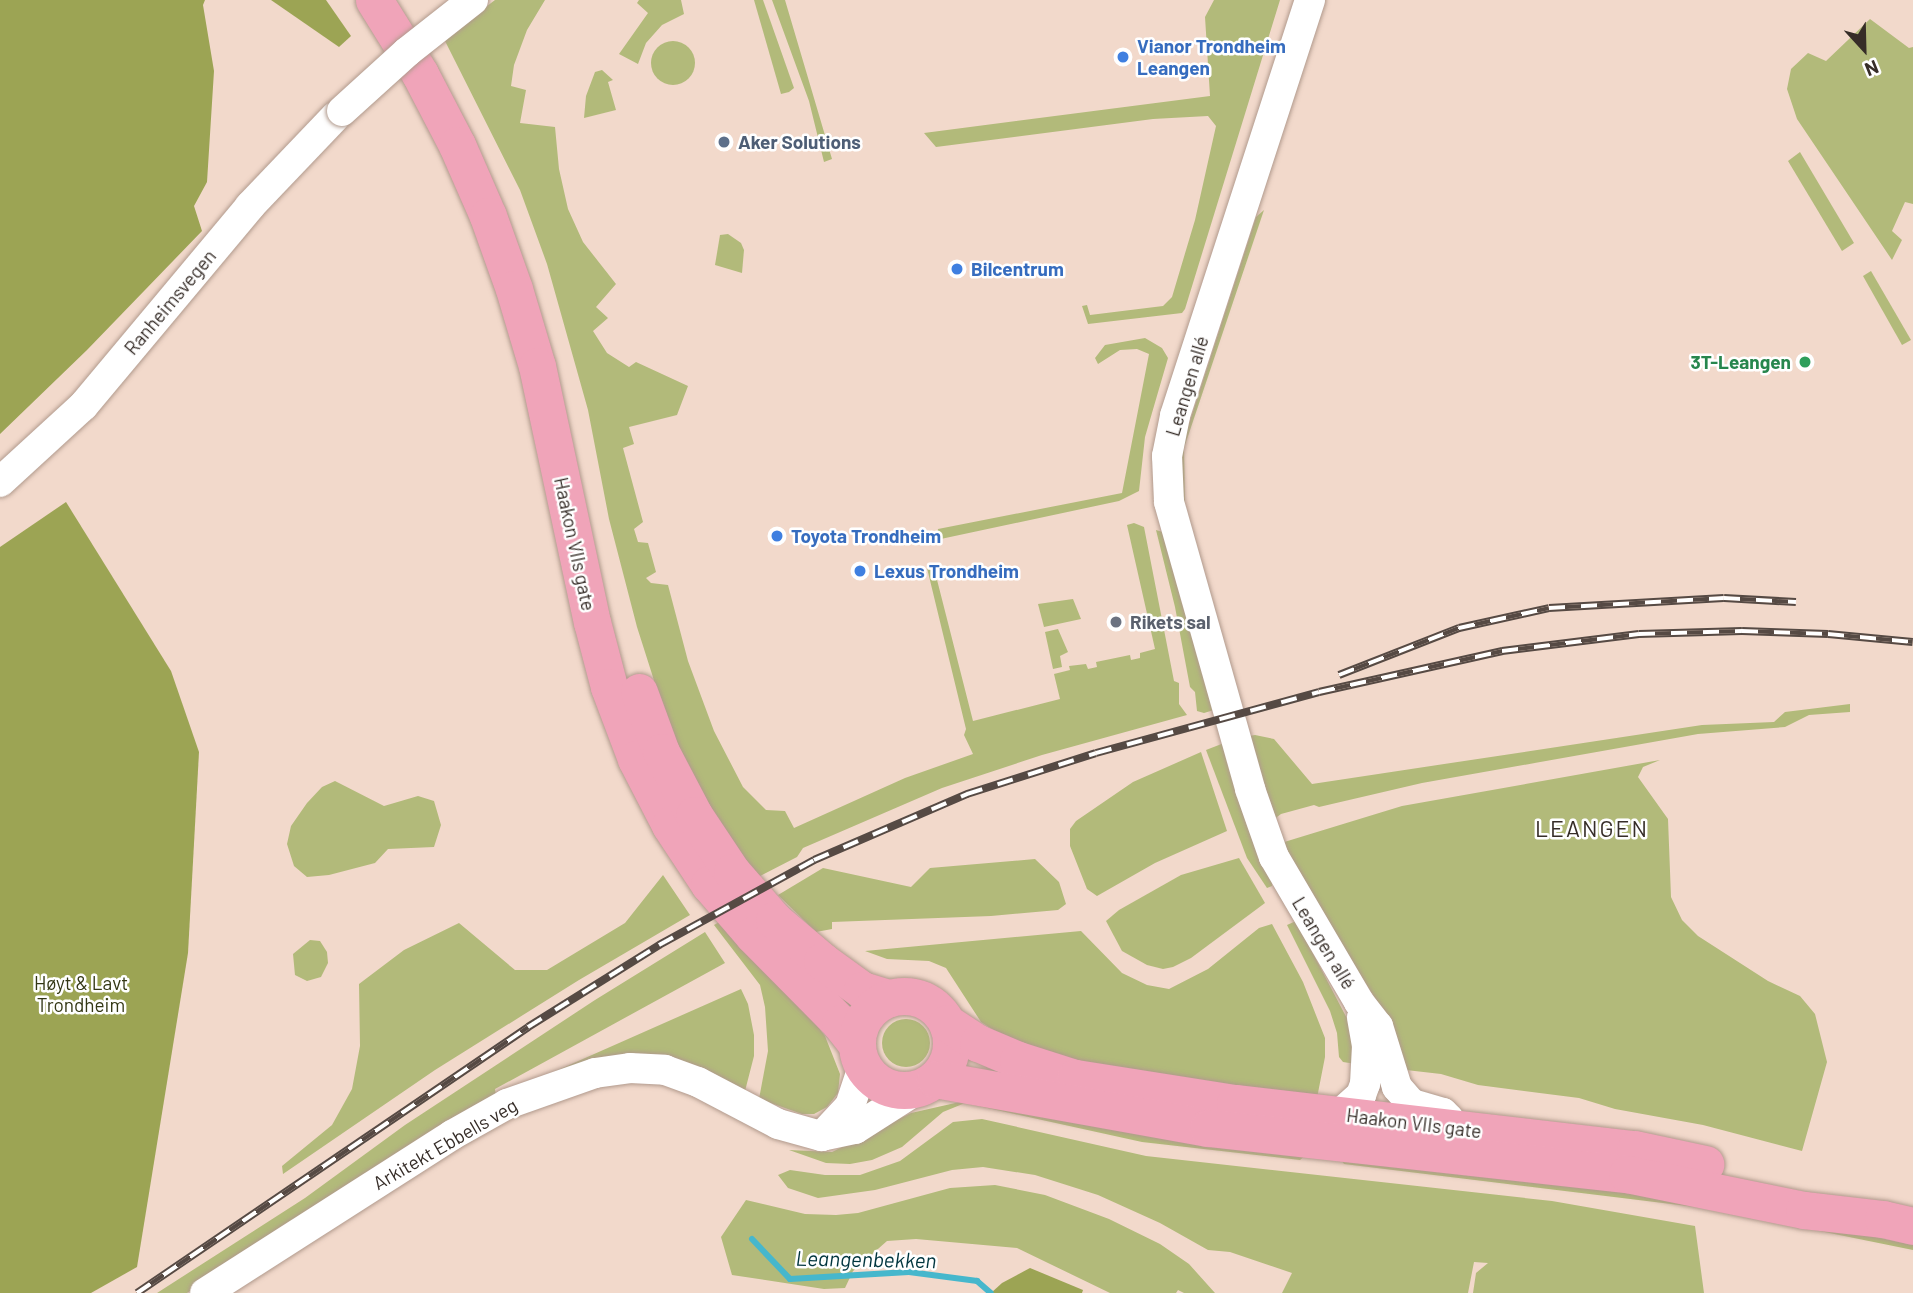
<!DOCTYPE html>
<html>
<head>
<meta charset="utf-8">
<style>
  body { margin:0 }
  #map { position:relative; width:1913px; height:1293px; overflow:hidden; background:#f2d9cb; font-family:Barlow,sans-serif }
  div>[style] { position:absolute }
  [style*='--x'] { left:calc(var(--x)*1px); top:calc(var(--y)*1px); width:calc(var(--w)*1px); rotate:calc(var(--a)*1deg) }
  .green>* { inset:0; background:#b2ba7a }
  .round { border-radius:50% }
  .forest>* { inset:0; background:#9ca454 }
  .stream>* { height:6px; margin:-3px; padding:0 3px; transform-origin:3px; border-radius:3px; background:#46b7cc }
  .roads { filter:drop-shadow(0 0 2px #b19a8d) drop-shadow(0 0 2px #b19a8d) }
  .minor>* { height:30px; margin:-15px; padding:0 15px; transform-origin:15px; border-radius:15px; background:#fff }
  .major>* { height:37px; margin:-18.5px; padding:0 18.5px; transform-origin:18.5px; border-radius:18.5px; background:#f0a4b9 }
  .major>.ring { margin:-18.5px; padding:0; box-sizing:content-box; background:none; border:37px solid #f0a4b9; border-radius:50% }
  .rail>* { height:8px; margin-top:-4px; transform-origin:0; background:repeating-linear-gradient(90deg,#fff 0 16px,#564a44 0 32px); box-sizing:border-box; border-block:2px solid #564a44 }
  .bridges { filter:drop-shadow(0 0 2px #b19a8d) drop-shadow(0 0 2px #b19a8d) }
  .minor-bridge>* { height:30px; margin:-15px; padding:0 15px; transform-origin:15px; border-radius:15px; background:#fff }
  .dots>* { width:19px; height:19px; translate:-50% -50%; box-sizing:border-box; border:4px solid #fff; border-radius:50% }
  span { translate:-50% -50%; white-space:nowrap; text-align:center; line-height:1.15; -webkit-text-stroke:5px #fff; paint-order:stroke }
  .shop-label { font-size:19px; color:#366cbe; font-weight:700 }
  .left { translate:0 -50%; text-align:left }
  .service-label { font-size:19px; color:#4e5e75; font-weight:700 }
  .street-label { font-size:19px; color:#362d28 }
  .leisure-label { font-size:19px; color:#27864d; font-weight:700 }
  .right { translate:-100% -50%; text-align:right }
  .worship-label { font-size:19px; color:#5b616d; font-weight:700 }
  .park-label { font-size:19px; color:#333714 }
  .water-label { font-size:21px; color:#00353e; font-style:italic }
  .quarter-label { font-size:23px; color:#362d28; letter-spacing:2px }
  .north { position:absolute; left:1829px; top:14px; width:70px; height:70px; -webkit-text-stroke:5px #fff; paint-order:stroke; rotate:158deg; font-size:19px; font-weight:700; line-height:28px; text-align:center; color:#362d28 }
  .north::after { content:''; display:block; margin:auto; width:24px; height:32px; background:#362d28; clip-path:polygon(50% 0,100% 100%,50% 72%,0 100%) }
</style>
</head>
<body>
<div id="map">
  <div class="green">
    <div style="clip-path:polygon(495px 0,545px 0,527px 30px,514px 65px,511px 86px,526px 90px,520px 123px,555px 127px,559px 169px,568px 209px,583px 242px,616px 284px,596px 307px,608px 318px,593px 331px,607px 353px,629px 367px,636px 362px,688px 386px,677px 415px,629px 427px,634px 444px,623px 448px,643px 522px,634px 529px,638px 542px,648px 543px,656px 572px,646px 578px,651px 583px,668px 585px,688px 661px,714px 731px,743px 787px,766px 810px,785px 811px,794px 828px,905px 778px,973px 754px,964px 735px,966px 729px,927px 568px,934px 568px,973px 721px,1060px 699px,1054px 674px,1070px 670px,1069px 666px,1086px 664px,1088px 669px,1097px 667px,1096px 662px,1130px 655px,1131px 660px,1140px 658px,1140px 653px,1155px 649px,1127px 525px,1134px 523px,1144px 527px,1174px 681px,1179px 683px,1179px 704px,1187px 715px,1042px 755px,942px 788px,803px 848px,797px 857px,758px 877px,723px 829px,673px 740px,637px 627px,609px 519px,588px 410px,547px 264px,520px 190px,444px 39px)"></div>
    <div style="clip-path:polygon(639px 0,681px 0,684px 14px,662px 25px,646px 43px,638px 64px,619px 54px,648px 13px,637px 3px)"></div>
    <div style="clip-path:polygon(754px 0,763px 0,794px 88px,789px 92px,781px 94px)"></div>
    <div style="clip-path:polygon(772px 0,785px 0,832px 159px,824px 162px,809px 101px)"></div>
    <div style="clip-path:polygon(1214px 0,1280px 0,1185px 309px,1182px 313px,1088px 324px,1082px 306px,1087px 305px,1090px 315px,1163px 306px,1172px 297px,1195px 220px,1216px 126px,1208px 116px,1153px 119px,936px 147px,924px 133px,1210px 96px,1205px 17px)"></div>
    <div style="clip-path:polygon(1870px 19px,1909px 48px,1913px 47px,1913px 204px,1905px 202px,1892px 231px,1902px 240px,1892px 260px,1797px 119px,1787px 89px,1791px 69px,1808px 53px,1826px 61px)"></div>
    <div class="round" style="left:651px;top:41px;width:44px;height:44px"></div>
    <div style="clip-path:polygon(602px 70px,613px 80px,608px 82px,616px 110px,584px 118px,586px 96px,595px 72px)"></div>
    <div style="clip-path:polygon(1800px 152px,1854px 243px,1842px 251px,1788px 161px)"></div>
    <div style="clip-path:polygon(1264px 210px,1184px 448px,1185px 505px,1199px 555px,1186px 529px,1180px 470px,1186px 433px,1256px 217px)"></div>
    <div style="clip-path:polygon(728px 234px,741px 243px,744px 250px,742px 273px,715px 265px,720px 235px)"></div>
    <div style="clip-path:polygon(1871px 271px,1911px 340px,1902px 345px,1863px 276px)"></div>
    <div style="clip-path:polygon(1145px 338px,1162px 348px,1168px 358px,1145px 437px,1139px 491px,1119px 501px,936px 540px,938px 529px,1122px 493px,1149px 354px,1137px 349px,1120px 350px,1098px 364px,1095px 358px,1105px 345px)"></div>
    <div style="clip-path:polygon(1156px 530px,1166px 533px,1217px 709px,1204px 713px,1197px 711px,1195px 692px,1190px 687px,1175px 607px)"></div>
    <div style="clip-path:polygon(1073px 599px,1081px 619px,1044px 627px,1038px 604px)"></div>
    <div style="clip-path:polygon(1058px 629px,1068px 652px,1060px 656px,1062px 667px,1053px 669px,1045px 632px)"></div>
    <div style="clip-path:polygon(1850px 704px,1850px 712px,1809px 715px,1785px 727px,1698px 734px,1422px 783px,1319px 807px,1314px 805px,1281px 814px,1273px 820px,1243px 737px,1255px 735px,1274px 739px,1312px 784px,1702px 725px,1774px 722px,1785px 712px)"></div>
    <div style="clip-path:polygon(1224px 743px,1272px 880px,1272px 886px,1267px 888px,1247px 858px,1206px 750px)"></div>
    <div style="clip-path:polygon(1201px 752px,1227px 831px,1155px 863px,1097px 896px,1087px 889px,1070px 846px,1070px 829px,1076px 821px,1133px 782px)"></div>
    <div style="clip-path:polygon(1660px 760px,1643px 767px,1638px 777px,1668px 819px,1671px 897px,1682px 920px,1698px 936px,1768px 981px,1800px 996px,1815px 1014px,1827px 1062px,1802px 1151px,1703px 1125px,1615px 1109px,1579px 1098px,1478px 1085px,1441px 1074px,1406px 1070px,1389px 1020px,1301px 882px,1281px 843px,1402px 806px)"></div>
    <div style="clip-path:polygon(335px 781px,384px 806px,418px 796px,434px 801px,441px 825px,434px 847px,388px 849px,375px 863px,329px 875px,307px 877px,294px 866px,287px 844px,291px 826px,307px 803px,322px 787px)"></div>
    <div style="clip-path:polygon(1239px 858px,1265px 903px,1191px 958px,1173px 967px,1163px 969px,1147px 965px,1122px 951px,1106px 921px,1119px 910px,1181px 875px)"></div>
    <div style="clip-path:polygon(1035px 859px,1059px 882px,1066px 904px,1058px 910px,991px 916px,832px 922px,832px 929px,816px 932px,778px 895px,823px 868px,911px 887px,930px 868px)"></div>
    <div style="clip-path:polygon(663px 875px,690px 915px,579px 980px,435px 1070px,283px 1174px,282px 1166px,332px 1125px,352px 1089px,360px 1046px,359px 984px,404px 950px,459px 923px,515px 970px,547px 970px,625px 923px)"></div>
    <div style="clip-path:polygon(721px 921px,809px 1015px,825px 1036px,840px 1074px,838px 1093px,827px 1107px,814px 1114px,802px 1114px,759px 1099px,768px 1051px,765px 1007px,760px 985px,714px 925px)"></div>
    <div style="clip-path:polygon(1296px 921px,1352px 1028px,1356px 1064px,1343px 1062px,1339px 1057px,1337px 1033px,1330px 1011px,1287px 925px)"></div>
    <div style="clip-path:polygon(1272px 924px,1303px 982px,1325px 1038px,1325px 1057px,1317px 1098px,1075px 1064px,1009px 1040px,981px 1022px,946px 968px,929px 961px,887px 959px,865px 951px,1081px 931px,1122px 973px,1147px 985px,1169px 989px,1208px 969px,1259px 928px)"></div>
    <div style="clip-path:polygon(705px 932px,725px 963px,495px 1089px,496px 1096px,187px 1293px,157px 1293px,305px 1198px,405px 1125px,595px 1000px)"></div>
    <div style="clip-path:polygon(310px 940px,320px 941px,327px 952px,328px 963px,321px 977px,307px 981px,295px 975px,293px 954px)"></div>
    <div style="clip-path:polygon(741px 989px,748px 1004px,754px 1035px,754px 1056px,745px 1091px,718px 1078px,540px 1078px)"></div>
    <div class="round" style="left:882px;top:1019px;width:48px;height:48px"></div>
    <div style="clip-path:polygon(973px 1099px,1307px 1154px,1300px 1160px,1142px 1142px,965px 1103px,943px 1112px,902px 1147px,872px 1160px,850px 1164px,826px 1163px,789px 1150px,832px 1152px,911px 1113px)"></div>
    <div style="clip-path:polygon(982px 1119px,1146px 1156px,1552px 1201px,1695px 1226px,1704px 1293px,1473px 1293px,1476px 1273px,1488px 1263px,1474px 1262px,1468px 1293px,1282px 1293px,1292px 1273px,1230px 1252px,1208px 1250px,1160px 1223px,1098px 1195px,1035px 1175px,983px 1167px,952px 1170px,875px 1190px,818px 1198px,788px 1188px,778px 1175px,790px 1170px,825px 1175px,860px 1175px,900px 1161px,953px 1122px)"></div>
    <div style="clip-path:polygon(1341px 1160px,1598px 1183px,1790px 1219px,1913px 1245px,1913px 1250px,1712px 1209px,1344px 1164px)"></div>
    <div style="clip-path:polygon(995px 1185px,1045px 1195px,1109px 1219px,1160px 1244px,1189px 1264px,1215px 1293px,1184px 1293px,1178px 1290px,1176px 1293px,1110px 1293px,1017px 1248px,916px 1239px,887px 1241px,853px 1271px,845px 1288px,824px 1289px,732px 1275px,721px 1237px,746px 1200px,805px 1214px,836px 1215px,858px 1213px,950px 1188px)"></div>
  </div>
  <div class="forest">
    <div style="clip-path:polygon(0 0,205px 0,203px 5px,214px 71px,207px 182px,194px 206px,202px 231px,87px 350px,0 434px)"></div>
    <div style="clip-path:polygon(271px 0,326px 0,351px 36px,339px 47px)"></div>
    <div style="clip-path:polygon(66px 502px,171px 671px,199px 752px,188px 953px,137px 1267px,91px 1293px,0 1293px,0 547px)"></div>
    <div style="clip-path:polygon(1030px 1268px,1083px 1290px,1082px 1293px,991px 1293px,1002px 1283px)"></div>
  </div>
  <div class="stream">
    <div style="--x:752;--y:1239;--w:55;--a:46.5"></div>
    <div style="--x:790;--y:1279;--w:119;--a:-3.4"></div>
    <div style="--x:909;--y:1272;--w:69;--a:7.5"></div>
    <div style="--x:977;--y:1281;--w:18;--a:41"></div>
  </div>
  <div class="roads">
    <div class="minor">
      <div style="--x:1310;--y:0;--w:437;--a:108"></div>
      <div style="--x:1175;--y:416;--w:41;--a:101.3"></div>
      <div style="--x:1167;--y:456;--w:46;--a:87.5"></div>
      <div style="--x:1169;--y:502;--w:298;--a:74.2"></div>
      <div style="--x:1250;--y:789;--w:72;--a:70.6"></div>
      <div style="--x:1274;--y:857;--w:168;--a:59.6"></div>
      <div style="--x:1359;--y:1002;--w:31;--a:52"></div>
      <div style="--x:1378;--y:1026;--w:64;--a:72.7"></div>
      <div style="--x:1397;--y:1087;--w:23;--a:49"></div>
      <div style="--x:1412;--y:1104;--w:32;--a:16"></div>
      <div style="--x:1443;--y:1113;--w:8;--a:45"></div>
      <div style="--x:0;--y:482;--w:113;--a:-42.5"></div>
      <div style="--x:83;--y:406;--w:261;--a:-50.1"></div>
      <div style="--x:250;--y:206;--w:123;--a:-46.3"></div>
      <div style="--x:1341;--y:1113;--w:27;--a:-42"></div>
      <div style="--x:1361;--y:1095;--w:12;--a:-70"></div>
      <div style="--x:1365;--y:1084;--w:38;--a:-87"></div>
      <div style="--x:1367;--y:1046;--w:29;--a:-100"></div>
      <div style="--x:822;--y:1136;--w:41;--a:-47"></div>
      <div style="--x:850;--y:1106;--w:41;--a:-71.6"></div>
      <div style="--x:205;--y:1293;--w:293;--a:-32.6"></div>
      <div style="--x:452;--y:1135;--w:63;--a:-29.4"></div>
      <div style="--x:507;--y:1104;--w:93;--a:-19.4"></div>
      <div style="--x:595;--y:1073;--w:35;--a:-8"></div>
      <div style="--x:630;--y:1068;--w:35;--a:3"></div>
      <div style="--x:665;--y:1070;--w:35;--a:20"></div>
      <div style="--x:698;--y:1082;--w:90;--a:27.7"></div>
      <div style="--x:778;--y:1124;--w:45;--a:15.6"></div>
      <div style="--x:821;--y:1136;--w:35;--a:-12"></div>
      <div style="--x:855;--y:1129;--w:78;--a:-32.5"></div>
    </div>
    <div class="major">
      <div style="--x:374;--y:0;--w:87;--a:58.1"></div>
      <div style="--x:420;--y:74;--w:80;--a:62.5"></div>
      <div style="--x:457;--y:145;--w:77;--a:66.4"></div>
      <div style="--x:488;--y:216;--w:77;--a:70.4"></div>
      <div style="--x:514;--y:289;--w:80;--a:73.4"></div>
      <div style="--x:537;--y:366;--w:262;--a:77.9"></div>
      <div style="--x:592;--y:622;--w:67;--a:75.3"></div>
      <div style="--x:609;--y:687;--w:77;--a:69.4"></div>
      <div style="--x:636;--y:759;--w:74;--a:62.7"></div>
      <div style="--x:670;--y:825;--w:71;--a:56.5"></div>
      <div style="--x:709;--y:884;--w:67;--a:49.2"></div>
      <div style="--x:753;--y:935;--w:124;--a:45.3"></div>
      <div style="--x:840;--y:1023;--w:24;--a:52"></div>
      <div style="--x:639;--y:692;--w:64;--a:69.9"></div>
      <div style="--x:661;--y:752;--w:71;--a:62.4"></div>
      <div style="--x:694;--y:815;--w:69;--a:56.3"></div>
      <div style="--x:732;--y:872;--w:64;--a:48.8"></div>
      <div style="--x:774;--y:920;--w:63;--a:40.5"></div>
      <div style="--x:822;--y:961;--w:49;--a:35.9"></div>
      <div style="--x:862;--y:990;--w:28;--a:17"></div>
      <div class="ring" style="left:857px;top:996px;width:57px;height:57px"></div>
      <div style="--x:947;--y:1023;--w:37;--a:33"></div>
      <div style="--x:978;--y:1043;--w:43;--a:23"></div>
      <div style="--x:1018;--y:1060;--w:60;--a:17.5"></div>
      <div style="--x:1075;--y:1078;--w:162;--a:8.9"></div>
      <div style="--x:1235;--y:1103;--w:403;--a:6.6"></div>
      <div style="--x:1635;--y:1149;--w:72;--a:12.1"></div>
      <div style="--x:935;--y:1079;--w:277;--a:10.2"></div>
      <div style="--x:1208;--y:1128;--w:422;--a:6.3"></div>
      <div style="--x:1627;--y:1174;--w:181;--a:11.5"></div>
      <div style="--x:1804;--y:1210;--w:80;--a:6.5"></div>
      <div style="--x:1883;--y:1219;--w:31;--a:13"></div>
    </div>
  </div>
  <div class="rail">
    <div style="--x:1339;--y:675;--w:129;--a:-21.4"></div>
    <div style="--x:1459;--y:628;--w:92;--a:-12.5"></div>
    <div style="--x:1549;--y:608;--w:175;--a:-3.3"></div>
    <div style="--x:1724;--y:598;--w:72;--a:3.2"></div>
    <div style="--x:137;--y:1293;--w:473;--a:-34.2"></div>
    <div style="--x:528;--y:1027;--w:155;--a:-32"></div>
    <div style="--x:659;--y:945;--w:177;--a:-28.7"></div>
    <div style="--x:814;--y:860;--w:167;--a:-23.3"></div>
    <div style="--x:967;--y:794;--w:135;--a:-17.6"></div>
    <div style="--x:1096;--y:753;--w:231;--a:-15.3"></div>
    <div style="--x:1319;--y:692;--w:188;--a:-12.6"></div>
    <div style="--x:1502;--y:651;--w:138;--a:-7.1"></div>
    <div style="--x:1639;--y:634;--w:103;--a:-1.7"></div>
    <div style="--x:1742;--y:631;--w:86;--a:2"></div>
    <div style="--x:1828;--y:634;--w:85;--a:5.4"></div>
  </div>
  <div class="bridges">
    <div class="minor-bridge">
      <div style="--x:342;--y:111;--w:88;--a:-42.2"></div>
      <div style="--x:407;--y:52;--w:84;--a:-38.2"></div>
    </div>
  </div>
  <div class="dots">
    <div style="left:1123px;top:57px;background:#3f7fe0"></div>
    <div style="left:724px;top:142px;background:#5c6f8a"></div>
    <div style="left:957px;top:269px;background:#3f7fe0"></div>
    <div style="left:1805px;top:362px;background:#2e9e5b"></div>
    <div style="left:777px;top:536px;background:#3f7fe0"></div>
    <div style="left:860px;top:571px;background:#3f7fe0"></div>
    <div style="left:1116px;top:622px;background:#6b7280"></div>
  </div>
  <div class="shop-label">
    <span class="left" style="left:1137px;top:57px">Vianor Trondheim<br>Leangen</span>
    <span class="left" style="left:971px;top:269px">Bilcentrum</span>
    <span class="left" style="left:791px;top:536px">Toyota Trondheim</span>
    <span class="left" style="left:874px;top:571px">Lexus Trondheim</span>
  </div>
  <div class="service-label">
    <span class="left" style="left:738px;top:142px">Aker Solutions</span>
  </div>
  <div class="street-label">
    <span style="left:170px;top:302px;rotate:-50deg">Ranheimsvegen</span>
    <span style="left:1187px;top:386px;rotate:-73deg">Leangen allé</span>
    <span style="left:575px;top:544px;rotate:78deg">Haakon VIIs gate</span>
    <span style="left:1324px;top:943px;rotate:59deg">Leangen allé</span>
    <span style="left:1414px;top:1123px;rotate:7deg">Haakon VIIs gate</span>
    <span style="left:445px;top:1144px;rotate:-30deg">Arkitekt Ebbells veg</span>
  </div>
  <div class="leisure-label">
    <span class="right" style="left:1791px;top:362px">3T-Leangen</span>
  </div>
  <div class="worship-label">
    <span class="left" style="left:1130px;top:622px">Rikets sal</span>
  </div>
  <div class="park-label">
    <span style="left:81px;top:994px">Høyt &amp; Lavt<br>Trondheim</span>
  </div>
  <div class="water-label">
    <span style="left:866px;top:1259px;rotate:1deg">Leangenbekken</span>
  </div>
  <div class="quarter-label">
    <span style="left:1592px;top:828px">LEANGEN</span>
  </div>
  <div class="north">N</div>
</div>
</body>
</html>
